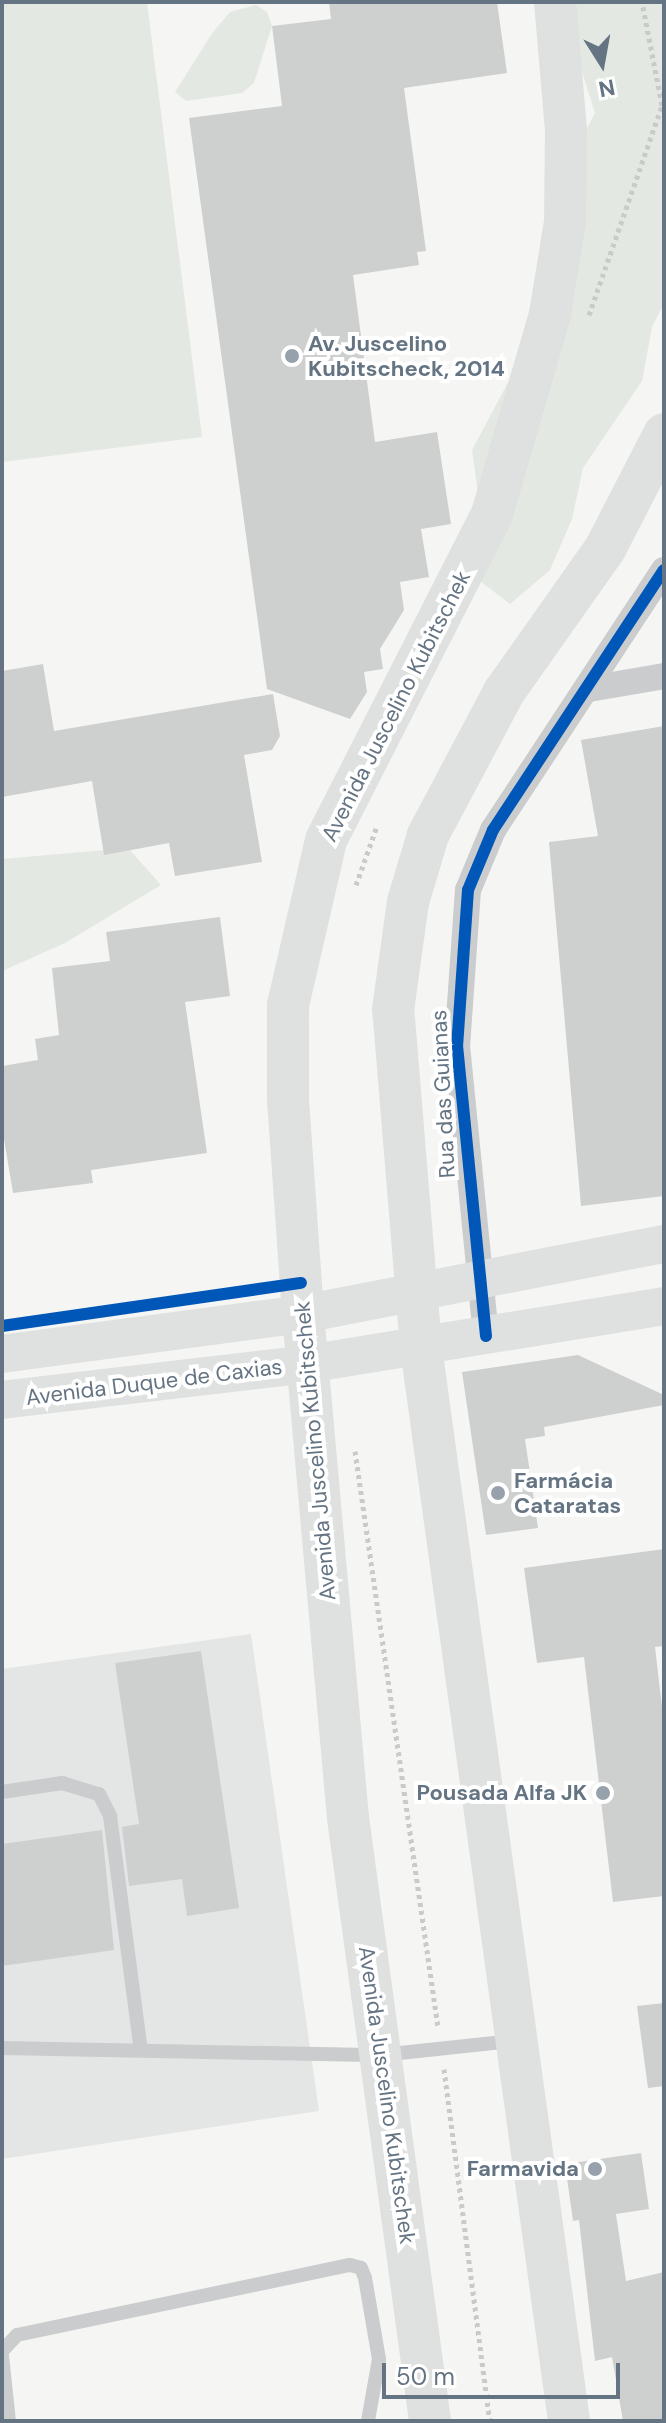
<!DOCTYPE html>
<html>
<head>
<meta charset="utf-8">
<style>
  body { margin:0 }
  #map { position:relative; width:666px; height:2423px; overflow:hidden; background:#f5f5f4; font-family:"DM Sans",sans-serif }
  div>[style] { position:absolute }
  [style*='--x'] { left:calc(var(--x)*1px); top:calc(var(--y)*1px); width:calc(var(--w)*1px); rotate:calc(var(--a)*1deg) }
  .built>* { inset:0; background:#e4e5e5 }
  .green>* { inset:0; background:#e4e8e2 }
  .building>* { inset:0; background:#ced0d0 }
  .path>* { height:5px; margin-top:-2.5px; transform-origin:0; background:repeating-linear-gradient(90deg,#c9caca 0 4px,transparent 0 8px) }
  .lane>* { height:14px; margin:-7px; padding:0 7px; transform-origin:7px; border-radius:7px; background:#cacccd }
  .street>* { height:26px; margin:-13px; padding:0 13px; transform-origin:13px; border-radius:13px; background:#cacccd }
  .secondary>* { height:38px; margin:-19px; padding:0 19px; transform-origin:19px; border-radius:19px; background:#dfe0e0 }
  .primary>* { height:42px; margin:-21px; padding:0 21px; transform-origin:21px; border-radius:21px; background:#dfe0e0 }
  .cycleway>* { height:12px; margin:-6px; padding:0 6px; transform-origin:6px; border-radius:6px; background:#0057b8 }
  .dots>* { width:22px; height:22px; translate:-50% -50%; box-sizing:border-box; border:4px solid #fff; border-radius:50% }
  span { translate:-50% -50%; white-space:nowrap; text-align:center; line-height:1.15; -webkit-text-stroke:8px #fff; paint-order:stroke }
  .poi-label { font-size:22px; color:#657483; font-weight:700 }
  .left { translate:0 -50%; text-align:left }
  .right { translate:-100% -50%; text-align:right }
  .street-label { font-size:22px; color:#657483 }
  .frame { position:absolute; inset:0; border:4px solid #657483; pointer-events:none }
  .north { position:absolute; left:562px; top:24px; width:80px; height:80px; -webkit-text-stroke:6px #fff; paint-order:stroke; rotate:169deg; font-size:22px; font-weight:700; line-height:32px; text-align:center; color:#657483 }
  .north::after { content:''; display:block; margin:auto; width:28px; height:36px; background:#657483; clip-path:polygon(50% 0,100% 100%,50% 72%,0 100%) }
  .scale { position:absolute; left:382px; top:2363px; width:238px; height:36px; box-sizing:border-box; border:4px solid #657483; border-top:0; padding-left:10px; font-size:24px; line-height:28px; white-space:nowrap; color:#657483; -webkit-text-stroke:6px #fff; paint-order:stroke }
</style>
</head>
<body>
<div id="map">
  <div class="built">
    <div style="clip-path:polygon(251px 1634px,319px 2111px,2px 2159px,2px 1669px)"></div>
  </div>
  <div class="green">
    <div style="clip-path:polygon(2px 2px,147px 2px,202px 437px,2px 462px)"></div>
    <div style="clip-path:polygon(560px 2px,664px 2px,664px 304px,652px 327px,642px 381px,583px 468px,572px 519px,550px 570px,510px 604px,467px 571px,479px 501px,472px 450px,520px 360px,570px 160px,595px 113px)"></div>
    <div style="clip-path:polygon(256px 5px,267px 12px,272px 26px,254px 83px,242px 93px,186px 101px,175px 92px,213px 32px,230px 12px)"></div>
    <div style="clip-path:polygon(128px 848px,161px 885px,65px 943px,2px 971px,2px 859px)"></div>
  </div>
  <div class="building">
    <div style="clip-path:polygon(329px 2px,497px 2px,507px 73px,404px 88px,426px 251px,417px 252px,419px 265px,353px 275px,375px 442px,437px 432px,451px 524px,421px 529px,429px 577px,400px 582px,404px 610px,380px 649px,383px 669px,364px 672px,367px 692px,350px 719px,267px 689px,189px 118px,282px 106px,272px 26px,331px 19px)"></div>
    <div style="clip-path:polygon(43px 664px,54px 731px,273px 694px,280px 736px,272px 750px,244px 755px,262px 862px,175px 876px,169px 843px,104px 855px,92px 781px,2px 797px,2px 671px)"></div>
    <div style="clip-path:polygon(664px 726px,664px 1196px,581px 1206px,549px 842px,598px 836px,581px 740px)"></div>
    <div style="clip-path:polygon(220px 917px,230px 996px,185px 1002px,207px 1153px,91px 1170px,93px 1183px,13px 1193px,2px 1127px,2px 1066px,38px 1060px,35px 1039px,59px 1035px,52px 968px,110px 961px,106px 932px)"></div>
    <div style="clip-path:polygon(578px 1355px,664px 1395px,664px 1405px,544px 1427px,545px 1436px,525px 1439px,538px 1528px,486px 1535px,462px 1372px)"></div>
    <div style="clip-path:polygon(664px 1549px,664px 1646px,655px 1647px,664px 1724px,664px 1896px,613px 1902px,584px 1657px,537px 1663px,524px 1568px)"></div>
    <div style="clip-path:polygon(201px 1651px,239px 1908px,187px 1916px,182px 1879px,129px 1886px,122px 1827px,139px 1824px,115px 1663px)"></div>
    <div style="clip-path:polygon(102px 1830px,114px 1950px,2px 1966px,2px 1844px)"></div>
    <div style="clip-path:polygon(664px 2003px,664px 2086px,648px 2088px,637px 2006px)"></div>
    <div style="clip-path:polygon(641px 2153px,649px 2209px,616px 2214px,626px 2281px,664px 2272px,664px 2421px,623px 2421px,612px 2357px,595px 2361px,579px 2220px,573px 2221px,565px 2164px)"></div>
  </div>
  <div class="path">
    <div style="--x:589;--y:315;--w:222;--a:-70.8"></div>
    <div style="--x:662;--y:105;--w:105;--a:-101"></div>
    <div style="--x:356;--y:885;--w:63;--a:-70.4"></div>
    <div style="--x:355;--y:1451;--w:582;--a:81.8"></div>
    <div style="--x:444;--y:2069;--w:355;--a:82.6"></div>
  </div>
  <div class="lane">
    <div style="--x:2;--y:1792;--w:61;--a:-8.5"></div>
    <div style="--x:62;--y:1783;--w:39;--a:17"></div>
    <div style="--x:99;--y:1794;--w:25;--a:63"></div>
    <div style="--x:110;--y:1816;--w:236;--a:82.5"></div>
    <div style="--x:2;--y:2048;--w:379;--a:1.1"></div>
    <div style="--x:381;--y:2055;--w:133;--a:-6.1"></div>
    <div style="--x:2;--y:2351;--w:22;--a:-47"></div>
    <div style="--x:17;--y:2335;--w:340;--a:-11.9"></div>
    <div style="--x:350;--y:2265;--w:11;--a:15"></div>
    <div style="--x:361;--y:2268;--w:11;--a:68"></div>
    <div style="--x:365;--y:2278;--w:82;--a:80.2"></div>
    <div style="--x:379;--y:2359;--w:63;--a:100.1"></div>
    <div style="--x:2;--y:2356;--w:65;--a:83.9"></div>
  </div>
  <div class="street">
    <div style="--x:589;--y:689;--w:76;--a:-9.8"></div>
    <div style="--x:486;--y:1336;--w:290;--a:-95.7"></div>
    <div style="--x:457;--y:1047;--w:157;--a:-86"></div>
    <div style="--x:468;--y:890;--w:65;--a:-67.4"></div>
    <div style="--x:493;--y:830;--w:311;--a:-56.7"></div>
  </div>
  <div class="secondary">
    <div style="--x:2;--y:1354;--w:304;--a:-7.6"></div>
    <div style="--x:303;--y:1314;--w:368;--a:-11"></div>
    <div style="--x:2;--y:1400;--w:307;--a:-6.7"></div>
    <div style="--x:307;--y:1364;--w:362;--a:-9.2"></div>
  </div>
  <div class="primary">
    <div style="--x:430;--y:2421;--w:609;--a:-97.74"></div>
    <div style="--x:348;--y:1818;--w:506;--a:-95.1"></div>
    <div style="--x:303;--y:1314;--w:217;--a:-94"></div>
    <div style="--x:288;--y:1098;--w:93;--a:-90"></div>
    <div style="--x:288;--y:1005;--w:169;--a:-77"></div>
    <div style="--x:326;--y:840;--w:366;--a:-63"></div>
    <div style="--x:492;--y:514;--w:208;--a:-73.8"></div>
    <div style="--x:550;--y:314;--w:93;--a:-80.7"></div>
    <div style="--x:565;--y:222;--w:92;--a:-89.4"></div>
    <div style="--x:566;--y:130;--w:128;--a:-94.9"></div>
    <div style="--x:569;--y:2421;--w:1084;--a:-97.85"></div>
    <div style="--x:421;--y:1347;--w:338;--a:-94.7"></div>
    <div style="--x:393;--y:1010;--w:109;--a:-82.1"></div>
    <div style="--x:408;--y:902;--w:70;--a:-73.4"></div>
    <div style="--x:428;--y:835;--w:162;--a:-62"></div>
    <div style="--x:504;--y:692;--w:175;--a:-54.8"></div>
    <div style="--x:605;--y:549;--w:129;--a:-62.8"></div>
  </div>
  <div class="cycleway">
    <div style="--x:2;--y:1326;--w:302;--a:-8.2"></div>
    <div style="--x:486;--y:1336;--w:290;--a:-95.7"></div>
    <div style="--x:457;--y:1047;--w:157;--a:-86"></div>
    <div style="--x:468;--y:890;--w:65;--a:-67.4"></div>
    <div style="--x:493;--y:830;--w:311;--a:-56.7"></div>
  </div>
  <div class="dots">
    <div style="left:292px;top:356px;background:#97a1ab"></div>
    <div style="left:498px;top:1493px;background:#97a1ab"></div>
    <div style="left:603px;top:1793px;background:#97a1ab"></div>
    <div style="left:595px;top:2169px;background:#97a1ab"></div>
  </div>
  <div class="poi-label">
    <span class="left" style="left:308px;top:356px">Av. Juscelino<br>Kubitscheck, 2014</span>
    <span class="left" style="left:514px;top:1493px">Farmácia<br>Cataratas</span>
    <span class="right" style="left:587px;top:1793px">Pousada Alfa JK</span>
    <span class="right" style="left:579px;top:2169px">Farmavida</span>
  </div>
  <div class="street-label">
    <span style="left:396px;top:706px;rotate:-63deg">Avenida Juscelino Kubitschek</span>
    <span style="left:443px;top:1094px;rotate:-93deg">Rua das Guianas</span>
    <span style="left:154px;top:1382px;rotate:-7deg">Avenida Duque de Caxias</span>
    <span style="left:315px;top:1451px;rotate:-95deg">Avenida Juscelino Kubitschek</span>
    <span style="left:387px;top:2095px;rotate:82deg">Avenida Juscelino Kubitschek</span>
  </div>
  <div class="frame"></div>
  <div class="north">N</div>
  <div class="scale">50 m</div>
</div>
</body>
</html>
